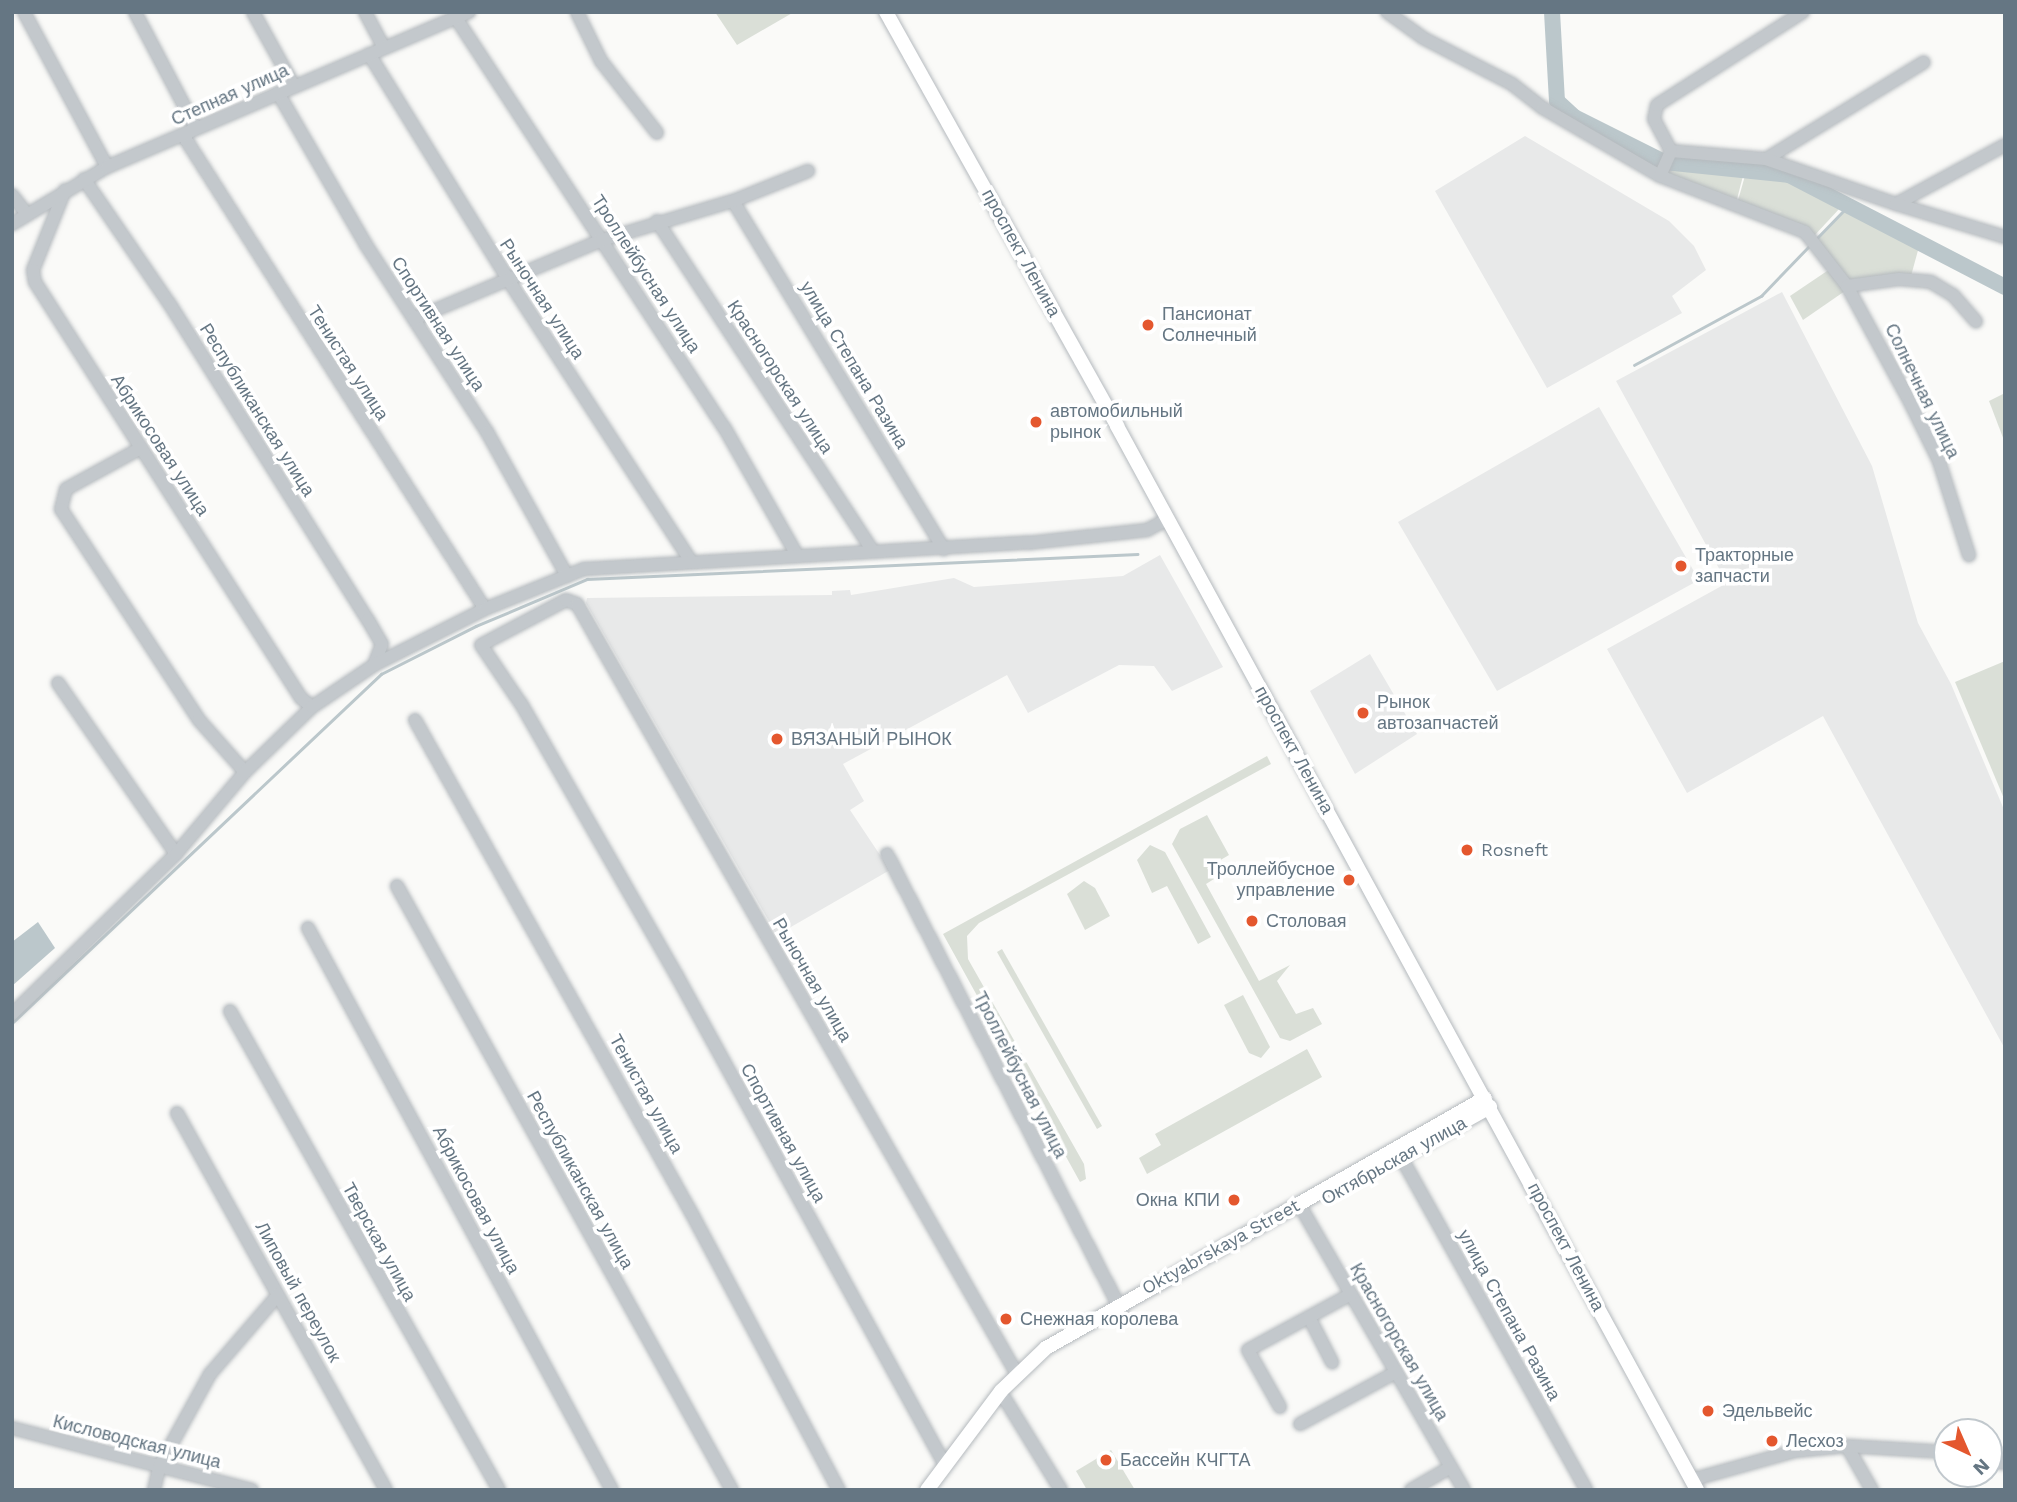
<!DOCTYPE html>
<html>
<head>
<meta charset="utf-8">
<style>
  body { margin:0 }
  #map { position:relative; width:2017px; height:1502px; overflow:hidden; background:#fafaf8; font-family:"Work Sans",sans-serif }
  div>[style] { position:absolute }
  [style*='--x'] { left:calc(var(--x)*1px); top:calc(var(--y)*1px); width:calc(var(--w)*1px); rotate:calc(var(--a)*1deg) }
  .built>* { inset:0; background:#e8e9e9 }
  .green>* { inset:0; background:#dadfd7 }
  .water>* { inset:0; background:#bbc7cb }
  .stream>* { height:2.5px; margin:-1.25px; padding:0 1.25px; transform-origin:1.25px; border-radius:1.25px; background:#bbc7cb }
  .river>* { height:16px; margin:-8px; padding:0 8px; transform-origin:8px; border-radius:8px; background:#bbc7cb }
  .roads { filter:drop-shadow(0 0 2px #b5babe) drop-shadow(0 0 2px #b5babe) }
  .minor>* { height:12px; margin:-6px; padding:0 6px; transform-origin:6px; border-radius:6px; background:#c3c8cc }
  .major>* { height:14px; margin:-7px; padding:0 7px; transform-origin:7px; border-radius:7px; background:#fff }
  .dots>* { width:19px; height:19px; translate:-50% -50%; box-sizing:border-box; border:4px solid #fff; border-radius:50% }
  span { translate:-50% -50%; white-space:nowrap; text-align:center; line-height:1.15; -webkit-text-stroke:7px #fff; paint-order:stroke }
  .street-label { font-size:18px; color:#657683 }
  .poi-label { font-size:18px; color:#657683 }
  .left { translate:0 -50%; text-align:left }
  .right { translate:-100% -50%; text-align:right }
  .frame { position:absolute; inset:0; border:14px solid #657683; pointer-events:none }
  .north { position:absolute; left:1933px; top:1418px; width:70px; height:70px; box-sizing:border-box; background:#fff; border:2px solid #c1c8cd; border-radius:50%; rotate:136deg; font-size:19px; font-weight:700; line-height:28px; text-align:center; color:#657683 }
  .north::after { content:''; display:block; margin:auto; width:24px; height:32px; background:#e4572e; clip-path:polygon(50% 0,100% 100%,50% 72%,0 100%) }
</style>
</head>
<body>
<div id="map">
  <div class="built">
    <div style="clip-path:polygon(1525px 136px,1669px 221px,1694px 246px,1706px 270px,1672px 296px,1682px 313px,1547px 388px,1435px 191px)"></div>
    <div style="clip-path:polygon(1782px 292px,1872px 466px,1918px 623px,1951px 684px,2005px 812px,2005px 1049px,1823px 716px,1687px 793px,1607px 649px,1727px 583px,1616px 381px)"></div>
    <div style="clip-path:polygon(1599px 407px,1699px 580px,1497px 691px,1398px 522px)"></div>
    <div style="clip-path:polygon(1160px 555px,1223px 667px,1172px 691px,1154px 666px,1119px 665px,1028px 713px,1007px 675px,843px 764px,864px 801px,850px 810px,890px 870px,777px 935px,586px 603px,587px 598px,832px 595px,832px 591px,850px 590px,851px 595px,954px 578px,974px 587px,1123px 576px)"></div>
    <div style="clip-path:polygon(1370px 654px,1417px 734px,1355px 774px,1310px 691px)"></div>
  </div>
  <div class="green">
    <div style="clip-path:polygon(715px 12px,794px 12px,737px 45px)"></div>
    <div style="clip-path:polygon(1670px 163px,1744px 172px,1736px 203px,1663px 174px)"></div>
    <div style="clip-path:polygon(1746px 172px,1789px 179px,1840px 208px,1814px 236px,1737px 204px)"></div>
    <div style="clip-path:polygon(1846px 210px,1920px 243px,1911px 276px,1848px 282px,1816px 241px)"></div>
    <div style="clip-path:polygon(1830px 269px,1845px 291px,1803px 320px,1790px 296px)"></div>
    <div style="clip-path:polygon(2005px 393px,2005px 443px,1989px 401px)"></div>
    <div style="clip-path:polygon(2005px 661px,2005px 801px,1955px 682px)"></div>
    <div style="clip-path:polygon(1267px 756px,1271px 764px,979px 923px,967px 936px,968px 959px,1084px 1164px,1086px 1179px,1080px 1182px,943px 934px)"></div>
    <div style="clip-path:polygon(1207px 815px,1229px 855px,1207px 868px,1214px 879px,1206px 884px,1259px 981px,1290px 965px,1277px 981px,1296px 1014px,1313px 1008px,1322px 1024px,1290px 1041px,1280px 1038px,1172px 844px,1180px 829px)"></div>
    <div style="clip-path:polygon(1150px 845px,1165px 852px,1211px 937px,1198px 944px,1167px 886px,1152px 893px,1137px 860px)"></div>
    <div style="clip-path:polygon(1084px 881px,1095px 888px,1110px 916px,1085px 930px,1067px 894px)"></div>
    <div style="clip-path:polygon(1002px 949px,1102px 1126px,1097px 1129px,997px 952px)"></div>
    <div style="clip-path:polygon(1243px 995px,1270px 1047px,1261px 1058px,1249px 1053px,1224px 1005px)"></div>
    <div style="clip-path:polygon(1307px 1049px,1322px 1077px,1147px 1174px,1139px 1158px,1161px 1145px,1155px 1134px)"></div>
    <div style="clip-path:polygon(1111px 1450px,1135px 1490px,1087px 1490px,1076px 1471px)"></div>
  </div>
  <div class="water">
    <div style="clip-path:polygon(38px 922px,55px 948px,12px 986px,12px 942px)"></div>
  </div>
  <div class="stream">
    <div style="--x:1816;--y:239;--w:43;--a:-45.9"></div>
    <div style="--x:1634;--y:365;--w:145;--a:-28.5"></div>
    <div style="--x:1761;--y:296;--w:72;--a:-46.1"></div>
    <div style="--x:12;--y:1023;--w:508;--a:-43.4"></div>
    <div style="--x:381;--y:674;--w:106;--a:-26.8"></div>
    <div style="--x:476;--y:626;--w:121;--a:-22.9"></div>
    <div style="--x:587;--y:579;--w:551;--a:-2.6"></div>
  </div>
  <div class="river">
    <div style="--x:1552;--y:12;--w:89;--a:86.8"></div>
    <div style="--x:1557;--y:101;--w:23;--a:43"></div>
    <div style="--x:1574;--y:117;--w:101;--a:26.6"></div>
    <div style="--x:1664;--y:162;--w:126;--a:5.9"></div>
    <div style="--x:1789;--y:175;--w:243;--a:27.4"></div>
  </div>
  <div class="roads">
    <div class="minor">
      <div style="--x:24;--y:12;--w:176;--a:61.8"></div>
      <div style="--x:135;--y:12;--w:131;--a:62.3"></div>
      <div style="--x:253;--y:12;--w:85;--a:61"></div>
      <div style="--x:365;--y:12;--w:40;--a:62"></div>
      <div style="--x:577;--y:12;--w:55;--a:63.9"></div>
      <div style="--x:601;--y:61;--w:91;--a:52.1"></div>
      <div style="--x:1387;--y:12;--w:44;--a:35.8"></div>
      <div style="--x:1423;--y:38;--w:100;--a:27.3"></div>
      <div style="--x:1512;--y:84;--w:39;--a:38"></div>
      <div style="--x:1543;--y:108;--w:135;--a:30.2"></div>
      <div style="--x:1660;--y:176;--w:155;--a:21.1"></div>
      <div style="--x:1805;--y:232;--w:68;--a:52.1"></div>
      <div style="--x:1847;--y:286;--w:132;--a:61.5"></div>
      <div style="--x:1910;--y:402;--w:66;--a:63.8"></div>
      <div style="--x:1939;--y:461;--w:99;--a:72.3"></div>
      <div style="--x:456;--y:18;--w:489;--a:56.8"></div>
      <div style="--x:724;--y:427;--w:147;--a:60.3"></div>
      <div style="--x:369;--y:54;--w:267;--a:58.3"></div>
      <div style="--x:509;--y:281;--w:334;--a:57"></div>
      <div style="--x:278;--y:93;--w:176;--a:59.9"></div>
      <div style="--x:366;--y:245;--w:223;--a:57.1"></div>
      <div style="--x:487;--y:432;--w:165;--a:60.9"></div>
      <div style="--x:183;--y:135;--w:562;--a:57.5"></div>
      <div style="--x:1671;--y:151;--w:95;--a:4.8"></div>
      <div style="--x:1766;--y:159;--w:185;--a:-31.5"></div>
      <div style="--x:1671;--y:151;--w:36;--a:-118"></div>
      <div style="--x:1654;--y:119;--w:14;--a:-78"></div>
      <div style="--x:1657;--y:105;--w:173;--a:-32.5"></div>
      <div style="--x:1766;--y:159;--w:138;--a:19.1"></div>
      <div style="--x:1896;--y:204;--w:124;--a:-28.4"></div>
      <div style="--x:1660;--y:176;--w:27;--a:-66"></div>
      <div style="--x:84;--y:179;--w:150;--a:55.6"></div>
      <div style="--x:169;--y:303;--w:374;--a:57.9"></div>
      <div style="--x:368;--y:620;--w:28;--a:60"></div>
      <div style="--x:382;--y:644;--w:22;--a:111"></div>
      <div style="--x:65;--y:190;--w:86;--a:111.8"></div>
      <div style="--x:33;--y:270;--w:12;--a:81"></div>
      <div style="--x:35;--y:282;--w:494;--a:57.4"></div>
      <div style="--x:301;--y:698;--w:14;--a:39"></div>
      <div style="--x:12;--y:195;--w:24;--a:52"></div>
      <div style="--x:733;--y:201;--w:407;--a:58.8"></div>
      <div style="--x:1896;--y:204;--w:114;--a:16.8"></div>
      <div style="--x:657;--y:221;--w:394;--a:56.8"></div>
      <div style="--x:12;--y:224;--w:111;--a:-31"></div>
      <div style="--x:107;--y:167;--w:394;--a:-23.2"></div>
      <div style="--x:1847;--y:286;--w:52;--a:-7.7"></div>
      <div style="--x:1899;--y:279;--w:32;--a:5"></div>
      <div style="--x:1931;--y:282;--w:26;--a:31"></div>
      <div style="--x:1953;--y:295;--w:35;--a:49"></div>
      <div style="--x:414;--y:319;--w:204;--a:-22.8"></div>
      <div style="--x:602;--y:240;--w:137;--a:-16.6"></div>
      <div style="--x:733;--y:201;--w:81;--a:-21.8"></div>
      <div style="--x:141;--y:448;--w:85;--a:151.3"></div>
      <div style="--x:66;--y:489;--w:21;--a:104"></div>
      <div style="--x:61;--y:509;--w:252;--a:56.8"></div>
      <div style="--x:199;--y:720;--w:69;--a:48.5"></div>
      <div style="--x:58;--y:683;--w:208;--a:55.4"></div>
      <div style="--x:415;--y:720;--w:566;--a:60.72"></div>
      <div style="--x:692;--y:1214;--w:313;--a:62"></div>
      <div style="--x:887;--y:854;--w:515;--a:62.84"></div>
      <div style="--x:397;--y:886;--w:691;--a:60.99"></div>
      <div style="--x:308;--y:928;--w:639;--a:61.59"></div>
      <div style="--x:230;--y:1011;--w:549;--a:60.68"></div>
      <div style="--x:12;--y:1014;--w:229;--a:-44.3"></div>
      <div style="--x:176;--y:854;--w:107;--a:-49.9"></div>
      <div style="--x:245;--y:772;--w:93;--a:-44.1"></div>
      <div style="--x:312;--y:707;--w:75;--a:-34.1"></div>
      <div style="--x:374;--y:665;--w:124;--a:-26.8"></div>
      <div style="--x:485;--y:609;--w:107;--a:-22"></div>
      <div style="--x:584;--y:569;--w:445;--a:-3.4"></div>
      <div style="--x:1028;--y:543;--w:120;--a:-6.2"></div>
      <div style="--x:1147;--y:530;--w:24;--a:-28"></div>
      <div style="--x:177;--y:1113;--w:431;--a:61"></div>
      <div style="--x:1401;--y:1157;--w:381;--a:60.9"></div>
      <div style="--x:1303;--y:1211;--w:322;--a:60"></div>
      <div style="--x:1309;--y:1317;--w:51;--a:62.9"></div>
      <div style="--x:1005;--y:1399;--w:107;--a:58.4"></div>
      <div style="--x:1280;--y:1407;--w:65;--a:-119.3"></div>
      <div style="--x:1248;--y:1350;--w:117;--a:-28.5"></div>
      <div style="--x:1300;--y:1424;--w:109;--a:-28.4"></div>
      <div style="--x:12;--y:1428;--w:248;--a:14.5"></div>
      <div style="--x:1847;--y:1446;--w:51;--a:60.4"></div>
      <div style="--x:1989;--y:1460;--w:16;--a:11"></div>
      <div style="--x:945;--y:1465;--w:558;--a:-118.73"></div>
      <div style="--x:677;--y:976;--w:314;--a:-119.8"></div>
      <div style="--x:521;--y:704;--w:71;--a:-124.1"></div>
      <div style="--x:481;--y:645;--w:96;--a:-27.9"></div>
      <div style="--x:566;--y:600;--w:12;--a:20"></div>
      <div style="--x:577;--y:604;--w:887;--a:60.26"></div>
      <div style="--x:1691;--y:1480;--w:108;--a:-15.6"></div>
      <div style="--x:1795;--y:1451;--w:52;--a:-5.5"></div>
      <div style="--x:1847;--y:1446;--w:100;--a:3.4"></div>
      <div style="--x:154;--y:1490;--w:26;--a:-77"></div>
      <div style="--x:160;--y:1465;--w:104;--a:-61.2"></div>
      <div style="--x:210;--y:1374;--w:103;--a:-49.3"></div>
      <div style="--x:1411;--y:1490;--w:46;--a:-29.9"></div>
    </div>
    <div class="major">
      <div style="--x:886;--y:12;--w:474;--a:60.8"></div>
      <div style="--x:1117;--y:426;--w:1212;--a:61.4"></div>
      <div style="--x:1395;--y:1160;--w:109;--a:-29.2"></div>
      <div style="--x:927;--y:1490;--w:124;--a:-53.2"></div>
      <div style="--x:1001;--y:1391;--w:62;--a:-43.7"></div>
      <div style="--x:1046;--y:1348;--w:505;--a:-29.66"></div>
    </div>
  </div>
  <div class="dots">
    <div style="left:1148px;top:325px;background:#e4572e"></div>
    <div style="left:1036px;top:422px;background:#e4572e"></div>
    <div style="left:1681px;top:566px;background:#e4572e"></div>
    <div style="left:1363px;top:713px;background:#e4572e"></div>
    <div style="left:777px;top:739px;background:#e4572e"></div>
    <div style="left:1467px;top:850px;background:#e4572e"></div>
    <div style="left:1349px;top:880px;background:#e4572e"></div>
    <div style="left:1252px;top:921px;background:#e4572e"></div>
    <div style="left:1234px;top:1200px;background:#e4572e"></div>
    <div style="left:1006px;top:1319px;background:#e4572e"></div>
    <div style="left:1708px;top:1411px;background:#e4572e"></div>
    <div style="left:1772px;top:1441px;background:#e4572e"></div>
    <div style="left:1106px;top:1460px;background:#e4572e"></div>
  </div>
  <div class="street-label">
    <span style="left:230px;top:95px;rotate:-24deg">Степная улица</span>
    <span style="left:1021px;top:253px;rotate:61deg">проспект Ленина</span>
    <span style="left:646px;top:274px;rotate:57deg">Троллейбусная улица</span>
    <span style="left:542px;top:299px;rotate:57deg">Рыночная улица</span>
    <span style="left:438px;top:324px;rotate:57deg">Спортивная улица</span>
    <span style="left:348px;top:363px;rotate:57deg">Тенистая улица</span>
    <span style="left:854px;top:365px;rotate:59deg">улица Степана Разина</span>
    <span style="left:780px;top:377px;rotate:57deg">Красногорская улица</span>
    <span style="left:1922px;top:391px;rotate:64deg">Солнечная улица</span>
    <span style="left:257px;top:410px;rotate:58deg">Республиканская улица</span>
    <span style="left:160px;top:445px;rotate:57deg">Абрикосовая улица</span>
    <span style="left:1294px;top:750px;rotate:61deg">проспект Ленина</span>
    <span style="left:812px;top:980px;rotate:60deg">Рыночная улица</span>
    <span style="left:1020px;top:1075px;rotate:63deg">Троллейбусная улица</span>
    <span style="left:646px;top:1094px;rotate:61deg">Тенистая улица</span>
    <span style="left:783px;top:1133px;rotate:61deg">Спортивная улица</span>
    <span style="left:1394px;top:1161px;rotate:-29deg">Октябрьская улица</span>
    <span style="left:580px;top:1180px;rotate:61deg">Республиканская улица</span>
    <span style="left:476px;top:1200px;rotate:62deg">Абрикосовая улица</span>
    <span style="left:379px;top:1242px;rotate:61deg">Тверская улица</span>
    <span style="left:1221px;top:1247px;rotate:-29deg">Oktyabrskaya Street</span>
    <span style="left:1566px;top:1247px;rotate:62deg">проспект Ленина</span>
    <span style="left:298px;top:1292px;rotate:61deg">Липовый переулок</span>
    <span style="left:1509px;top:1315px;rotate:61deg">улица Степана Разина</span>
    <span style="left:1399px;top:1342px;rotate:60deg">Красногорская улица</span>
    <span style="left:137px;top:1442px;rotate:14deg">Кисловодская улица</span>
  </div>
  <div class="poi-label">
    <span class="left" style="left:1162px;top:325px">Пансионат<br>Солнечный</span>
    <span class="left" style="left:1050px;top:422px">автомобильный<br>рынок</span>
    <span class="left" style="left:1695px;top:566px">Тракторные<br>запчасти</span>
    <span class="left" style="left:1377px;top:713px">Рынок<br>автозапчастей</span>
    <span class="left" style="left:791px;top:739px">ВЯЗАНЫЙ РЫНОК</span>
    <span class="left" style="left:1481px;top:850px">Rosneft</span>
    <span class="right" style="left:1335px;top:880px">Троллейбусное<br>управление</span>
    <span class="left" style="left:1266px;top:921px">Столовая</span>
    <span class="right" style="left:1220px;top:1200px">Окна КПИ</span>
    <span class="left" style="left:1020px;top:1319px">Снежная королева</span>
    <span class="left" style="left:1722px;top:1411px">Эдельвейс</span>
    <span class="left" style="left:1786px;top:1441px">Лесхоз</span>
    <span class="left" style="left:1120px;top:1460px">Бассейн КЧГТА</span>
  </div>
  <div class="frame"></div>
  <div class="north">N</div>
</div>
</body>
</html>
